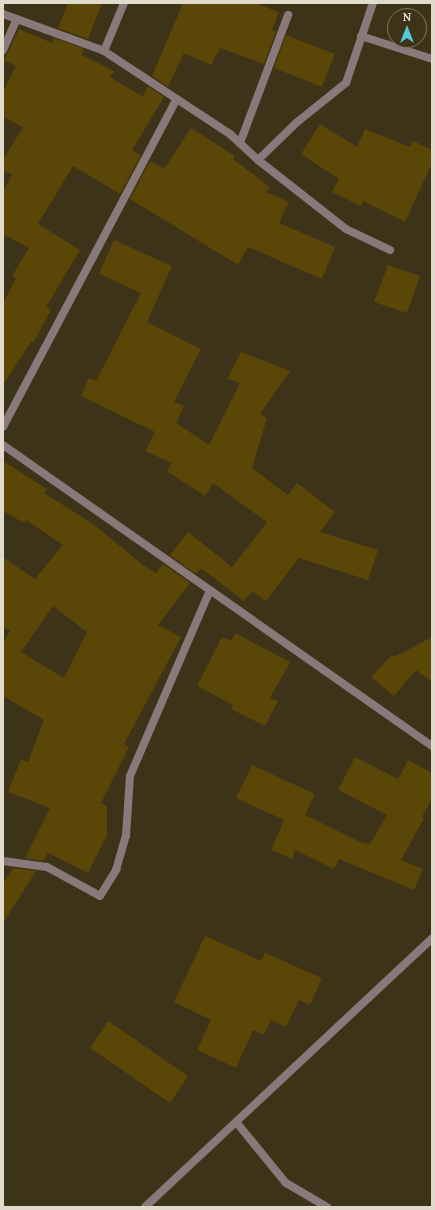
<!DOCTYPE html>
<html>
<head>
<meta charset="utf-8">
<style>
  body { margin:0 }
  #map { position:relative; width:435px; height:1210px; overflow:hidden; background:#3d3318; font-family:Lora,serif }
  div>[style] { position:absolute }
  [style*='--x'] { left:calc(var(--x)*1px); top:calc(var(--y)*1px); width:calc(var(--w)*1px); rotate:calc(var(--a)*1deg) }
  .building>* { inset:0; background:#5a4606 }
  .minor>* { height:8px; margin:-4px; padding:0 4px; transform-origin:4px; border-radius:4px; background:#8a797a }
  .tertiary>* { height:8px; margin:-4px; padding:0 4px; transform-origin:4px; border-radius:4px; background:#8a797a }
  span { translate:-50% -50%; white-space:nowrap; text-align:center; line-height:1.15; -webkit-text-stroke:3px #3d3318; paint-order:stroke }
  .frame { position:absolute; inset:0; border:4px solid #e1dbcb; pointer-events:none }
  .north { position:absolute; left:387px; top:8px; width:40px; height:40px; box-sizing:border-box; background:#3d3318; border:1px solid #7f7660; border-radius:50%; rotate:0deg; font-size:11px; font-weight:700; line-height:16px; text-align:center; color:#e1dbcb }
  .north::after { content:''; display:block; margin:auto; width:14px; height:18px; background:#51ccd3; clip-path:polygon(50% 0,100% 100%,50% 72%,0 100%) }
</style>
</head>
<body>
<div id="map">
  <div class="building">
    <div style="clip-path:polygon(68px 3px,102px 3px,88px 39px,58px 28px)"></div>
    <div style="clip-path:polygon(183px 3px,255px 3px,279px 12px,272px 30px,276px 31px,264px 64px,220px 48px,211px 65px,184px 53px,168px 87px,152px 76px)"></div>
    <div style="clip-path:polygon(19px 29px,52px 43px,54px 38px,84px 49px,82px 55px,114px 71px,110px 77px,143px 97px,148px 86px,164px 97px,132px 150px,141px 155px,120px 194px,73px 166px,38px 224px,80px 250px,46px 307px,51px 310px,33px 343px,31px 342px,3px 385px,3px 303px,16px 278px,12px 276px,29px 248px,3px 234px,3px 192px,12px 175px,3px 170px,3px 160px,23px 127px,3px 117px,3px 91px,16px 66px,4px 60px)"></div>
    <div style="clip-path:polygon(286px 35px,335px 54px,322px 87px,274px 68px)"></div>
    <div style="clip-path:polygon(320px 124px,357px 147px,365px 129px,410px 147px,413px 141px,432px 150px,432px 163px,405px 222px,363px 201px,361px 206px,332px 192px,339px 179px,301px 154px)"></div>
    <div style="clip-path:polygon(191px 128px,235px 156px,233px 159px,270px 187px,266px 192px,289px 202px,279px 223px,335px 247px,322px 279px,248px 247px,238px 265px,130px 199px,150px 161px,164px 169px)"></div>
    <div style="clip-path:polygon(114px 240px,172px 266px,147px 322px,201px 349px,174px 402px,184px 406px,176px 423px,209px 445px,240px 383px,227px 379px,241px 352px,290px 371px,260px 414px,267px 418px,252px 468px,288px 495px,297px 483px,335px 512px,320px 532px,378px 550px,368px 580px,299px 558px,266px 601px,252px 591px,244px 601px,201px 568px,196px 574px,170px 555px,188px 532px,232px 567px,267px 522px,213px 483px,205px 496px,167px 471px,172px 463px,145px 451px,155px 432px,81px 396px,89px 378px,96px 381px,141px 293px,99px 274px)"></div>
    <div style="clip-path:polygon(388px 265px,420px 276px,407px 313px,374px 302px)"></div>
    <div style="clip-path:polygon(evenodd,3px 461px,47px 489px,44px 493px,93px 524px,143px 565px,156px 573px,163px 564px,190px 583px,158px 625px,181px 637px,124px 744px,129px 747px,101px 803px,107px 806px,107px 835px,88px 873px,48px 853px,43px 861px,25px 858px,50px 808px,8px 792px,21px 759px,28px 762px,44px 720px,3px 696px,3px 642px,10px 631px,3px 627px,3px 557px,35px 579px,63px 545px,26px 520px,24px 523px,3px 511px,3px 461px,53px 606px,87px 632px,64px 678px,21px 652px,53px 606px)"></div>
    <div style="clip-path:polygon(235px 633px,290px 662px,270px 698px,278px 701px,265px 726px,231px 709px,233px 705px,197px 686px,222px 637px,231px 641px)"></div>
    <div style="clip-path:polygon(432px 637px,432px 682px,416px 670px,394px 696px,371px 677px,392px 655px,394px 657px)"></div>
    <div style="clip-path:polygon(355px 757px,398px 779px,408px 760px,432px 773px,432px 798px,422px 817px,424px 818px,401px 860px,423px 869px,414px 890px,339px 859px,334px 869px,295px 850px,292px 859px,271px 850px,284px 820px,236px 798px,252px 765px,315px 794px,305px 815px,360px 842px,370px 844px,387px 815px,338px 790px)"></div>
    <div style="clip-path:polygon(13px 868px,36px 871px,3px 923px,3px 884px)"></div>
    <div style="clip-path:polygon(205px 936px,261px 961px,265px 953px,322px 978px,310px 1005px,299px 1000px,286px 1027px,271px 1020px,264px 1035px,253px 1030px,236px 1068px,197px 1050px,211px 1020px,174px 1002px)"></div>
    <div style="clip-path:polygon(108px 1021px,188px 1076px,170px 1103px,90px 1048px)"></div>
  </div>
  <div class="minor">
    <div style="--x:3;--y:14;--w:108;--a:20.1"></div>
    <div style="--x:104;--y:51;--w:151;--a:33.4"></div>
    <div style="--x:230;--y:134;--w:38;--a:43"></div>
    <div style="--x:258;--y:160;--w:53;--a:-44.2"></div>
    <div style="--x:296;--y:123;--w:64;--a:-38.7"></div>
    <div style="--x:346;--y:83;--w:84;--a:-71.4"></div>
    <div style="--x:361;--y:36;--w:75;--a:17.9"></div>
    <div style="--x:3;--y:50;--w:34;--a:-66"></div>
    <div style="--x:104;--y:51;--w:52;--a:-67.4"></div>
    <div style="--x:240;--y:143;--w:137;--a:-69.4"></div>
    <div style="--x:258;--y:160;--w:112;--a:38.1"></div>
    <div style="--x:346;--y:229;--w:49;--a:25.5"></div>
    <div style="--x:3;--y:427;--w:371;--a:-62.1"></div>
    <div style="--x:3;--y:445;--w:524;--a:35.05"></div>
    <div style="--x:3;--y:861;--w:44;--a:7.8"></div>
    <div style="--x:47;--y:867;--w:60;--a:28.7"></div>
    <div style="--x:100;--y:896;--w:31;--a:-58"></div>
    <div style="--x:116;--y:870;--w:35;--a:-74"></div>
    <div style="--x:126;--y:836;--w:60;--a:-86.2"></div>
    <div style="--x:130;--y:776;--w:202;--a:-66.7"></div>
    <div style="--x:237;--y:1123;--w:77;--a:50.8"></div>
    <div style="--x:286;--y:1183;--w:48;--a:30.3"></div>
  </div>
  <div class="tertiary">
    <div style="--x:145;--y:1207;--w:393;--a:-43.1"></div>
  </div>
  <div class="frame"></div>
  <div class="north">N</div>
</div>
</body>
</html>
